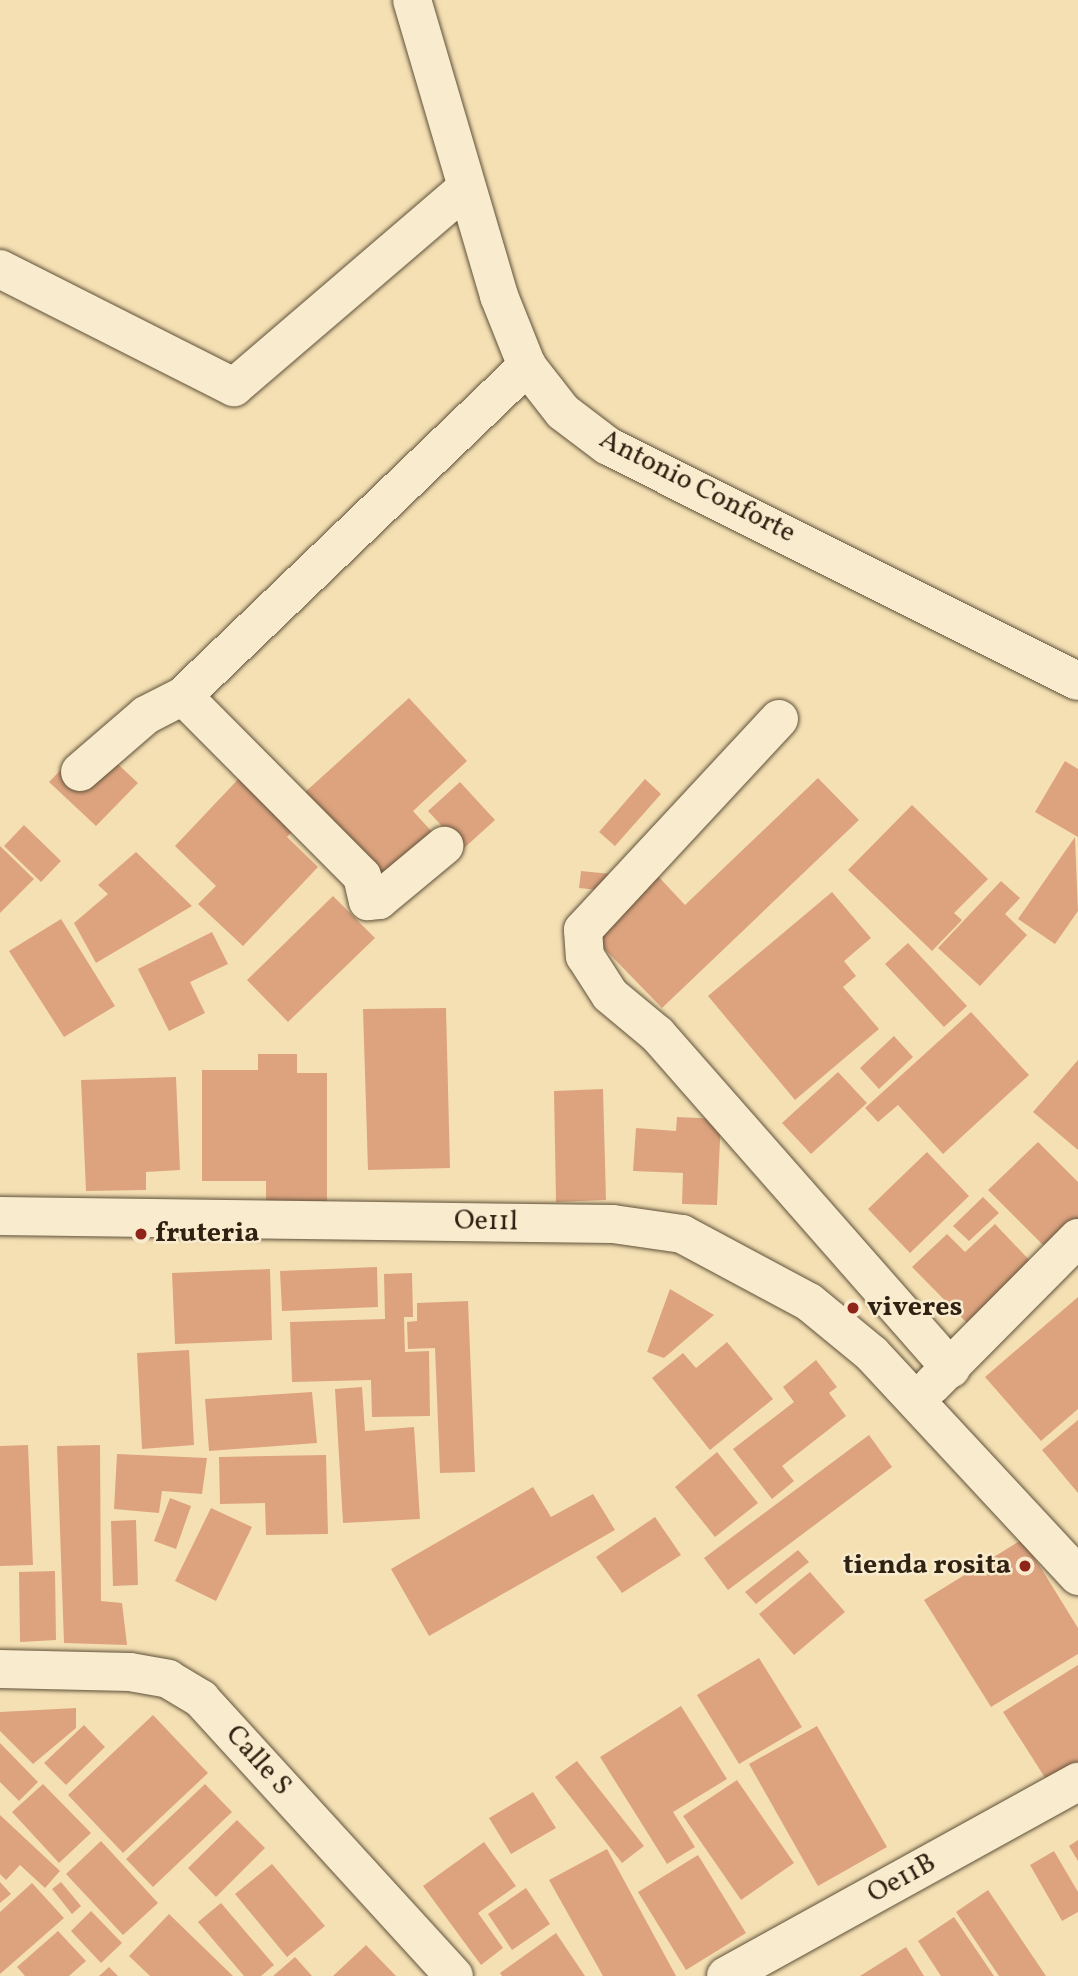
<!DOCTYPE html>
<html>
<head>
<meta charset="utf-8">
<style>
  body { margin:0 }
  #map { position:relative; width:1078px; height:1976px; overflow:hidden; background:#f5e0b4; font-family:Vollkorn,serif }
  div>[style] { position:absolute }
  [style*='--x'] { left:calc(var(--x)*1px); top:calc(var(--y)*1px); width:calc(var(--w)*1px); rotate:calc(var(--a)*1deg) }
  .building>* { inset:0; background:#dda37f }
  .roads { filter:drop-shadow(0 0 2px #60523a) drop-shadow(0 0 2px #60523a) }
  .minor>* { height:38px; margin:-19px; padding:0 19px; transform-origin:19px; border-radius:19px; background:#f8ebce }
  .dots>* { width:19px; height:19px; translate:-50% -50%; box-sizing:border-box; border:4px solid #f8ebce; border-radius:50% }
  span { translate:-50% -50%; white-space:nowrap; text-align:center; line-height:1.15; -webkit-text-stroke:5px #f8ebce; paint-order:stroke }
  .street-label { font-size:28px; color:#2f2212 }
  .poi-label { font-size:28px; color:#2f2212; font-weight:700 }
  .left { translate:0 -50%; text-align:left }
  .right { translate:-100% -50%; text-align:right }
</style>
</head>
<body>
<div id="map">
  <div class="building">
    <div style="clip-path:polygon(409px 698px,467px 761px,413px 811px,433px 833px,383px 880px,303px 794px)"></div>
    <div style="clip-path:polygon(91px 739px,138px 783px,96px 826px,49px 782px)"></div>
    <div style="clip-path:polygon(1065px 761px,1078px 769px,1078px 837px,1035px 812px)"></div>
    <div style="clip-path:polygon(245px 772px,300px 823px,287px 837px,318px 867px,243px 946px,198px 904px,216px 886px,175px 846px)"></div>
    <div style="clip-path:polygon(818px 778px,859px 820px,662px 1008px,592px 936px,656px 874px,685px 905px)"></div>
    <div style="clip-path:polygon(645px 779px,661px 794px,615px 846px,599px 832px)"></div>
    <div style="clip-path:polygon(460px 782px,495px 820px,463px 849px,428px 811px)"></div>
    <div style="clip-path:polygon(912px 805px,988px 879px,954px 913px,962px 920px,932px 951px,848px 870px)"></div>
    <div style="clip-path:polygon(24px 825px,61px 861px,41px 882px,4px 846px)"></div>
    <div style="clip-path:polygon(1075px 837px,1078px 911px,1055px 944px,1018px 919px)"></div>
    <div style="clip-path:polygon(0 846px,34px 879px,0 913px)"></div>
    <div style="clip-path:polygon(136px 852px,192px 906px,96px 963px,74px 923px,108px 894px,98px 885px)"></div>
    <div style="clip-path:polygon(581px 871px,611px 874px,609px 891px,579px 888px)"></div>
    <div style="clip-path:polygon(1001px 881px,1020px 898px,1005px 914px,1027px 935px,980px 986px,938px 948px)"></div>
    <div style="clip-path:polygon(832px 892px,871px 938px,844px 961px,856px 976px,843px 987px,879px 1029px,795px 1100px,708px 996px)"></div>
    <div style="clip-path:polygon(333px 896px,375px 938px,288px 1022px,247px 980px)"></div>
    <div style="clip-path:polygon(61px 919px,115px 1006px,64px 1037px,9px 951px)"></div>
    <div style="clip-path:polygon(212px 932px,228px 964px,190px 982px,205px 1013px,169px 1031px,138px 969px)"></div>
    <div style="clip-path:polygon(908px 943px,967px 1006px,944px 1027px,885px 964px)"></div>
    <div style="clip-path:polygon(446px 1008px,450px 1168px,368px 1170px,363px 1009px)"></div>
    <div style="clip-path:polygon(971px 1012px,1029px 1075px,943px 1154px,898px 1105px,878px 1122px,865px 1108px)"></div>
    <div style="clip-path:polygon(894px 1036px,913px 1057px,879px 1089px,860px 1068px)"></div>
    <div style="clip-path:polygon(258px 1054px,297px 1054px,297px 1073px,327px 1073px,327px 1203px,266px 1203px,266px 1181px,202px 1181px,202px 1070px,258px 1070px)"></div>
    <div style="clip-path:polygon(1078px 1060px,1078px 1150px,1033px 1112px)"></div>
    <div style="clip-path:polygon(838px 1072px,867px 1103px,811px 1154px,782px 1123px)"></div>
    <div style="clip-path:polygon(176px 1077px,180px 1170px,146px 1172px,146px 1190px,86px 1191px,81px 1080px)"></div>
    <div style="clip-path:polygon(603px 1089px,606px 1200px,556px 1202px,554px 1091px)"></div>
    <div style="clip-path:polygon(677px 1117px,721px 1119px,717px 1205px,682px 1204px,683px 1173px,633px 1171px,636px 1128px,676px 1131px)"></div>
    <div style="clip-path:polygon(1038px 1142px,1078px 1182px,1078px 1225px,1050px 1252px,988px 1190px)"></div>
    <div style="clip-path:polygon(927px 1152px,969px 1196px,910px 1253px,868px 1209px)"></div>
    <div style="clip-path:polygon(983px 1197px,999px 1213px,969px 1241px,953px 1226px)"></div>
    <div style="clip-path:polygon(995px 1224px,1035px 1266px,971px 1327px,912px 1267px,947px 1234px,965px 1252px)"></div>
    <div style="clip-path:polygon(377px 1267px,378px 1307px,282px 1311px,280px 1271px)"></div>
    <div style="clip-path:polygon(270px 1269px,272px 1340px,175px 1344px,172px 1273px)"></div>
    <div style="clip-path:polygon(412px 1273px,413px 1317px,404px 1317px,405px 1352px,429px 1351px,430px 1416px,372px 1417px,371px 1380px,292px 1382px,290px 1322px,385px 1319px,384px 1274px)"></div>
    <div style="clip-path:polygon(670px 1289px,714px 1315px,664px 1358px,647px 1352px)"></div>
    <div style="clip-path:polygon(1078px 1297px,1078px 1409px,1041px 1441px,985px 1377px)"></div>
    <div style="clip-path:polygon(468px 1301px,475px 1472px,440px 1473px,435px 1348px,408px 1349px,407px 1322px,417px 1321px,417px 1303px)"></div>
    <div style="clip-path:polygon(727px 1342px,773px 1399px,710px 1450px,652px 1378px,683px 1353px,696px 1368px)"></div>
    <div style="clip-path:polygon(189px 1350px,194px 1445px,142px 1449px,137px 1353px)"></div>
    <div style="clip-path:polygon(816px 1360px,837px 1387px,829px 1393px,846px 1416px,782px 1466px,794px 1481px,772px 1499px,733px 1449px,794px 1402px,783px 1387px)"></div>
    <div style="clip-path:polygon(362px 1387px,365px 1431px,414px 1427px,420px 1519px,343px 1523px,335px 1389px)"></div>
    <div style="clip-path:polygon(312px 1392px,317px 1443px,209px 1451px,205px 1399px)"></div>
    <div style="clip-path:polygon(1078px 1420px,1078px 1493px,1042px 1450px)"></div>
    <div style="clip-path:polygon(869px 1435px,892px 1467px,728px 1590px,704px 1558px)"></div>
    <div style="clip-path:polygon(28px 1445px,33px 1565px,0 1566px,0 1446px)"></div>
    <div style="clip-path:polygon(100px 1445px,101px 1601px,122px 1603px,127px 1645px,64px 1643px,57px 1446px)"></div>
    <div style="clip-path:polygon(717px 1452px,758px 1503px,715px 1537px,675px 1487px)"></div>
    <div style="clip-path:polygon(117px 1454px,207px 1458px,202px 1494px,162px 1491px,159px 1513px,114px 1509px)"></div>
    <div style="clip-path:polygon(326px 1455px,328px 1534px,266px 1535px,265px 1503px,220px 1504px,219px 1457px)"></div>
    <div style="clip-path:polygon(533px 1487px,551px 1517px,593px 1494px,615px 1530px,429px 1636px,391px 1569px)"></div>
    <div style="clip-path:polygon(170px 1498px,191px 1506px,176px 1549px,154px 1541px)"></div>
    <div style="clip-path:polygon(211px 1508px,252px 1527px,216px 1601px,175px 1581px)"></div>
    <div style="clip-path:polygon(655px 1517px,681px 1555px,622px 1593px,596px 1557px)"></div>
    <div style="clip-path:polygon(136px 1520px,138px 1585px,113px 1586px,111px 1521px)"></div>
    <div style="clip-path:polygon(1023px 1539px,1078px 1628px,1078px 1654px,991px 1707px,924px 1600px)"></div>
    <div style="clip-path:polygon(798px 1550px,809px 1562px,756px 1604px,745px 1592px)"></div>
    <div style="clip-path:polygon(55px 1571px,56px 1640px,20px 1642px,19px 1572px)"></div>
    <div style="clip-path:polygon(810px 1572px,845px 1612px,794px 1655px,759px 1614px)"></div>
    <div style="clip-path:polygon(759px 1658px,802px 1727px,739px 1764px,697px 1695px)"></div>
    <div style="clip-path:polygon(1078px 1665px,1078px 1766px,1049px 1784px,1003px 1712px)"></div>
    <div style="clip-path:polygon(681px 1706px,727px 1779px,673px 1812px,695px 1847px,667px 1864px,600px 1757px)"></div>
    <div style="clip-path:polygon(76px 1708px,76px 1728px,33px 1764px,0 1731px,0 1712px)"></div>
    <div style="clip-path:polygon(153px 1715px,208px 1773px,123px 1853px,68px 1795px)"></div>
    <div style="clip-path:polygon(84px 1725px,105px 1747px,66px 1785px,44px 1763px)"></div>
    <div style="clip-path:polygon(817px 1726px,887px 1847px,818px 1886px,749px 1764px)"></div>
    <div style="clip-path:polygon(0 1743px,38px 1782px,19px 1801px,0 1782px)"></div>
    <div style="clip-path:polygon(577px 1761px,644px 1846px,622px 1863px,555px 1777px)"></div>
    <div style="clip-path:polygon(737px 1780px,794px 1863px,741px 1900px,683px 1816px)"></div>
    <div style="clip-path:polygon(43px 1784px,91px 1833px,59px 1863px,12px 1812px)"></div>
    <div style="clip-path:polygon(205px 1784px,232px 1812px,153px 1887px,126px 1859px)"></div>
    <div style="clip-path:polygon(533px 1792px,556px 1828px,511px 1854px,489px 1818px)"></div>
    <div style="clip-path:polygon(0 1815px,60px 1871px,45px 1888px,20px 1865px,6px 1880px,0 1874px)"></div>
    <div style="clip-path:polygon(237px 1820px,265px 1848px,216px 1897px,188px 1868px)"></div>
    <div style="clip-path:polygon(1078px 1840px,1078px 1861px,1069px 1846px)"></div>
    <div style="clip-path:polygon(101px 1841px,158px 1903px,123px 1935px,66px 1874px)"></div>
    <div style="clip-path:polygon(484px 1842px,516px 1886px,478px 1913px,503px 1948px,481px 1965px,423px 1886px)"></div>
    <div style="clip-path:polygon(607px 1849px,676px 1976px,603px 1976px,549px 1880px)"></div>
    <div style="clip-path:polygon(1054px 1851px,1078px 1892px,1078px 1912px,1062px 1921px,1030px 1865px)"></div>
    <div style="clip-path:polygon(698px 1855px,746px 1933px,686px 1970px,638px 1892px)"></div>
    <div style="clip-path:polygon(272px 1864px,325px 1926px,287px 1957px,235px 1894px)"></div>
    <div style="clip-path:polygon(0 1882px,11px 1894px,0 1903px)"></div>
    <div style="clip-path:polygon(61px 1882px,81px 1906px,72px 1914px,52px 1889px)"></div>
    <div style="clip-path:polygon(32px 1883px,64px 1918px,0 1974px,0 1912px)"></div>
    <div style="clip-path:polygon(526px 1888px,550px 1924px,512px 1950px,488px 1914px)"></div>
    <div style="clip-path:polygon(988px 1890px,1046px 1976px,999px 1976px,956px 1912px)"></div>
    <div style="clip-path:polygon(221px 1903px,274px 1965px,261px 1976px,244px 1976px,198px 1922px)"></div>
    <div style="clip-path:polygon(91px 1911px,122px 1943px,101px 1963px,71px 1931px)"></div>
    <div style="clip-path:polygon(169px 1914px,233px 1976px,150px 1976px,129px 1956px)"></div>
    <div style="clip-path:polygon(954px 1917px,994px 1976px,941px 1976px,918px 1941px)"></div>
    <div style="clip-path:polygon(58px 1931px,86px 1961px,69px 1976px,25px 1976px,17px 1967px)"></div>
    <div style="clip-path:polygon(556px 1933px,585px 1976px,502px 1976px,500px 1973px)"></div>
    <div style="clip-path:polygon(366px 1945px,396px 1976px,333px 1976px)"></div>
    <div style="clip-path:polygon(906px 1947px,924px 1976px,860px 1976px)"></div>
    <div style="clip-path:polygon(295px 1957px,312px 1976px,273px 1976px)"></div>
    <div style="clip-path:polygon(109px 1967px,118px 1976px,99px 1976px)"></div>
  </div>
  <div class="roads">
    <div class="minor">
      <div style="--x:412;--y:0;--w:309;--a:73.6"></div>
      <div style="--x:499;--y:296;--w:75;--a:68.2"></div>
      <div style="--x:527;--y:366;--w:58;--a:52"></div>
      <div style="--x:563;--y:412;--w:56;--a:37.1"></div>
      <div style="--x:608;--y:446;--w:525;--a:26.57"></div>
      <div style="--x:0;--y:269;--w:262;--a:26.8"></div>
      <div style="--x:234;--y:387;--w:306;--a:-40.6"></div>
      <div style="--x:183;--y:696;--w:254;--a:45.2"></div>
      <div style="--x:362;--y:876;--w:26;--a:77"></div>
      <div style="--x:368;--y:901;--w:11;--a:-5"></div>
      <div style="--x:379;--y:900;--w:85;--a:-39.7"></div>
      <div style="--x:779;--y:719;--w:288;--a:132.9"></div>
      <div style="--x:583;--y:930;--w:26;--a:86"></div>
      <div style="--x:585;--y:956;--w:46;--a:57.3"></div>
      <div style="--x:610;--y:995;--w:62;--a:39.8"></div>
      <div style="--x:658;--y:1035;--w:444;--a:48.7"></div>
      <div style="--x:80;--y:772;--w:87;--a:-40.8"></div>
      <div style="--x:146;--y:715;--w:42;--a:-27.2"></div>
      <div style="--x:183;--y:696;--w:477;--a:-43.8"></div>
      <div style="--x:0;--y:1216;--w:613;--a:0.75"></div>
      <div style="--x:613;--y:1224;--w:70;--a:8.2"></div>
      <div style="--x:682;--y:1234;--w:144;--a:28.2"></div>
      <div style="--x:809;--y:1302;--w:82;--a:39.5"></div>
      <div style="--x:872;--y:1354;--w:303;--a:47.1"></div>
      <div style="--x:932;--y:1385;--w:207;--a:-45.2"></div>
      <div style="--x:0;--y:1669;--w:130;--a:1.3"></div>
      <div style="--x:130;--y:1672;--w:39;--a:10"></div>
      <div style="--x:168;--y:1679;--w:39;--a:31"></div>
      <div style="--x:201;--y:1699;--w:375;--a:47.6"></div>
      <div style="--x:726;--y:1976;--w:402;--a:-28.9"></div>
    </div>
  </div>
  <div class="dots">
    <div style="left:141px;top:1234px;background:#8f2418"></div>
    <div style="left:853px;top:1308px;background:#8f2418"></div>
    <div style="left:1025px;top:1566px;background:#8f2418"></div>
  </div>
  <div class="street-label">
    <span style="left:697px;top:487px;rotate:27deg">Antonio Conforte</span>
    <span style="left:486px;top:1222px;rotate:1deg">Oe11l</span>
    <span style="left:258px;top:1761px;rotate:48deg">Calle S</span>
    <span style="left:902px;top:1879px;rotate:-29deg">Oe11B</span>
  </div>
  <div class="poi-label">
    <span class="left" style="left:155px;top:1234px">fruteria</span>
    <span class="left" style="left:867px;top:1308px">viveres</span>
    <span class="right" style="left:1011px;top:1566px">tienda rosita</span>
  </div>
</div>
</body>
</html>
